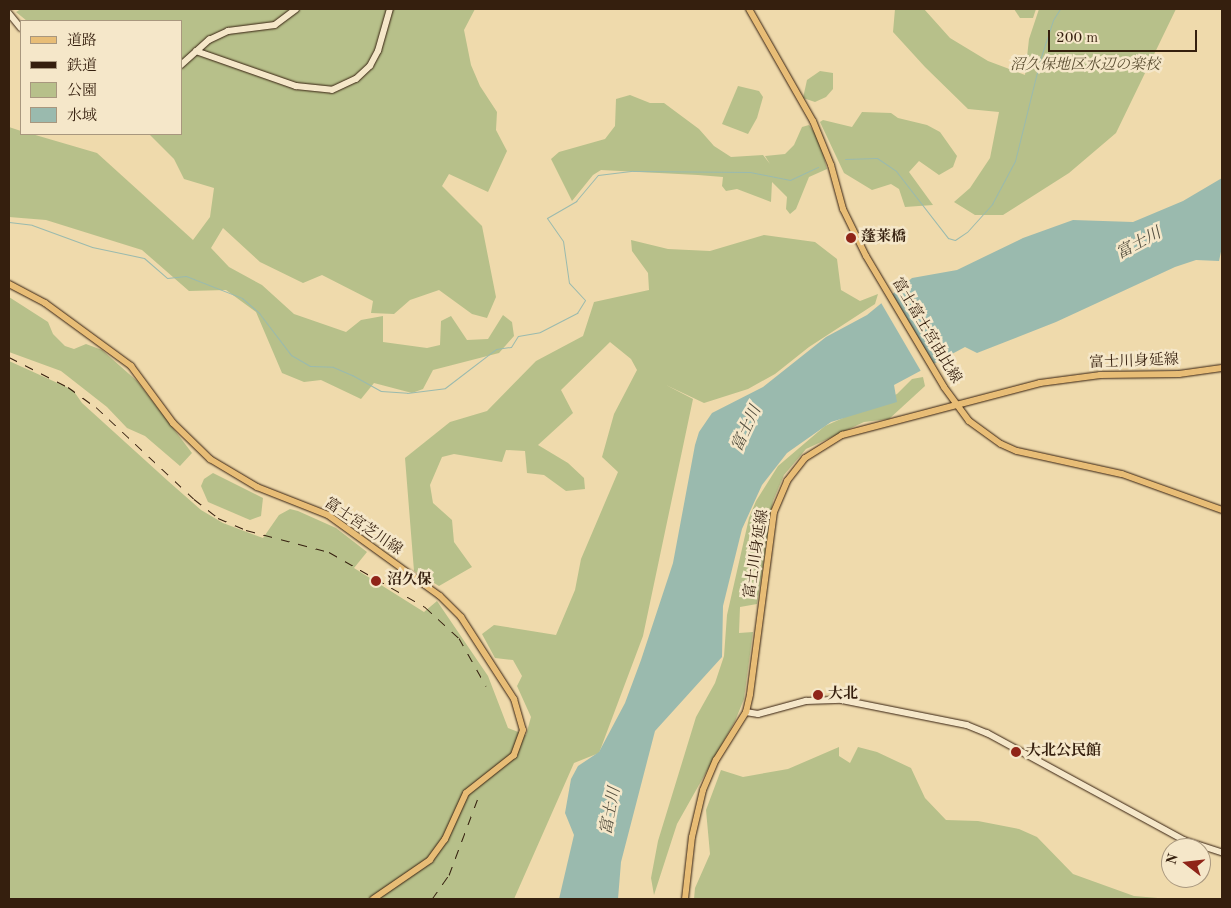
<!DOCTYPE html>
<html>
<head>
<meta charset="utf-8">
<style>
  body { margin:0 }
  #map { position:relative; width:1231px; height:908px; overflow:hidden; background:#efdaac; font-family:"Old Standard TT","Noto Serif JP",serif }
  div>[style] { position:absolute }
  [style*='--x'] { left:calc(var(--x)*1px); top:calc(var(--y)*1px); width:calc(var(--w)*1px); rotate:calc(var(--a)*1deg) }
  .green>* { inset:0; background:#b7c08a }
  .water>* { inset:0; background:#9abaae }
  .pier>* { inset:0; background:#efdaac }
  .stream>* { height:1px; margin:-0.5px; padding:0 0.5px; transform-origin:0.5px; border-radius:0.5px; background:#9abaae }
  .roads { filter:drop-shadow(0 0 1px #351f0e) drop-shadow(0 0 1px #351f0e) }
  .secondary>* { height:5.5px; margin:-2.75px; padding:0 2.75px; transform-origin:2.75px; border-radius:2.75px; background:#f5e7c9 }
  .primary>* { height:6px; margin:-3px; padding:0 3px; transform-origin:3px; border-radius:3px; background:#e8bd76 }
  .rail>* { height:1px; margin-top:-0.5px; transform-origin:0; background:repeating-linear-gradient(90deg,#351f0e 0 9px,transparent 0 18px) }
  .dots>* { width:14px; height:14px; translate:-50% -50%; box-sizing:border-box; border:2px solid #f5e7c9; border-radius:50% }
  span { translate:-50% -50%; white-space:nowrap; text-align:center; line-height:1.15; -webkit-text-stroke:5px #f5e7c9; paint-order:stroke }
  .park-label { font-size:15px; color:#5c4f33; font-style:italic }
  .poi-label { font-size:15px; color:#351f0e; font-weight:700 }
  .left { translate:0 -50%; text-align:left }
  .street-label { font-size:15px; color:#351f0e }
  .water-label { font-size:16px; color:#534e3e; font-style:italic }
  .frame { position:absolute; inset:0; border:10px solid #351f0e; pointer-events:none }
  .legend { position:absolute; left:20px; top:20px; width:162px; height:115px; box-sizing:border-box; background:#f5e7c9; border:1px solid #a8977e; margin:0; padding:6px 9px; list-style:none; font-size:15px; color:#351f0e }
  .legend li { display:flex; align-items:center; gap:10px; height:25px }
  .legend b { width:25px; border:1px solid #a8977e }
  .north { position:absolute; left:1161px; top:838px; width:50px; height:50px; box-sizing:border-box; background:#f5e7c9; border:1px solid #a8977e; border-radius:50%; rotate:286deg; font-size:14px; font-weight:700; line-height:20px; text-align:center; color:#351f0e }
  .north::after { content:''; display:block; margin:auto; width:18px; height:22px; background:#8f2418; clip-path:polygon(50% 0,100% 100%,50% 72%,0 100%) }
  .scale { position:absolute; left:1048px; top:30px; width:149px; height:22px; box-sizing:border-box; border:2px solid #351f0e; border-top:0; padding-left:6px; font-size:15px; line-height:18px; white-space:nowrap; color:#351f0e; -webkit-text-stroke:4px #f5e7c9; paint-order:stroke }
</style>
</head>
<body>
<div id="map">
  <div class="green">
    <div style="clip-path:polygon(21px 9px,475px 9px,464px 30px,471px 65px,480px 86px,497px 112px,496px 130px,507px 151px,488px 192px,449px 174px,442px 186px,482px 226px,496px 297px,487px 318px,472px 314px,439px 290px,410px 300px,394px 314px,371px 313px,373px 301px,322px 275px,303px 283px,260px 262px,223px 228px,211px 248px,229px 267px,262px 285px,294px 314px,346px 332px,361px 320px,383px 316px,383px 342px,427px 348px,440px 345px,441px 321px,451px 316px,467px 340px,488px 339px,503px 315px,512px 322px,514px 336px,499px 353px,433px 370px,423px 389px,412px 393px,374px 383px,361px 399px,321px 380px,304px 382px,282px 373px,256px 312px,226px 290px,189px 291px,142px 250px,46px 220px,9px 217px,9px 127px,21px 131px,21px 134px,32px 134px,97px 153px,193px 240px,210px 217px,214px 188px,184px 179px,174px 159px,149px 134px,181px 134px,181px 21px,27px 21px,16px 12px)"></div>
    <div style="clip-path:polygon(895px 9px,924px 9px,950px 38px,988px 61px,1025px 75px,1029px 39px,1039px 9px,1176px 9px,1116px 133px,1069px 173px,1003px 215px,975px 215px,954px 202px,970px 188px,990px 158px,999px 112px,968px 109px,925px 67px,893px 32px)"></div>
    <div style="clip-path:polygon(1014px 9px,1036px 9px,1033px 18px,1020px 18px)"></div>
    <div style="clip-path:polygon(820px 71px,833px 73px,833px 89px,826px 97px,815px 102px,803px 98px,807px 80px)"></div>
    <div style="clip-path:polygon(738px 86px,759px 91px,763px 97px,757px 118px,748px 134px,722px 124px)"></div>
    <div style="clip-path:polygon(630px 95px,650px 103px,664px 103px,699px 129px,714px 146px,731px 157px,763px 155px,770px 164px,765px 156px,785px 154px,794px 145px,802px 127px,809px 125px,819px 139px,827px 169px,809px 177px,796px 209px,790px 214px,786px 209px,787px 197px,772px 182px,771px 202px,737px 189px,726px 191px,722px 186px,723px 177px,698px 175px,601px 170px,593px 175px,572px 201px,551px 159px,559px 152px,605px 139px,615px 126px,616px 99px)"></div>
    <div style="clip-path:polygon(862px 112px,891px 113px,898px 118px,927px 125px,940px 132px,957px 156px,953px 167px,939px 175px,919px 161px,909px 172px,933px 205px,905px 207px,899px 189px,891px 184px,872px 190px,844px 173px,820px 122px,823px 120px,852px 127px)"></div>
    <div style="clip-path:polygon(764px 235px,815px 242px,837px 259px,841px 290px,860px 301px,878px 294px,875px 304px,809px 347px,775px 374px,748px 389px,704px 403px,666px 385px,693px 399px,643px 636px,599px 753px,574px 763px,514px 899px,9px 899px,9px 361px,73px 390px,82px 403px,168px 481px,201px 510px,223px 523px,263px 538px,279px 515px,290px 509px,298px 511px,336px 528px,367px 552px,354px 568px,424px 612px,437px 601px,488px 676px,508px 728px,526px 735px,531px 717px,517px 686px,522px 676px,513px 660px,495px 658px,482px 634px,494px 625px,556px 635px,575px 590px,581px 559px,618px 472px,602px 457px,614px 414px,637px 370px,631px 359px,610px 342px,561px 390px,573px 413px,538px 445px,568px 463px,584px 478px,585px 489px,566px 491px,544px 475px,527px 473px,525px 451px,506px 450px,502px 462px,454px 454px,442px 457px,430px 485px,433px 503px,452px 520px,454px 542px,472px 567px,439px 586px,414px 571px,405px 458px,450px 422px,487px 411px,536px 361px,583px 336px,594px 302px,649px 290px,648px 273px,632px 251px,631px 240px,668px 249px,710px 251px)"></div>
    <div style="clip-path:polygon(9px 297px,48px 322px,53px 334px,65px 346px,74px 349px,86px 344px,102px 350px,137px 381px,192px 453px,180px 466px,145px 436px,127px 428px,107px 407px,61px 371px,9px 352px)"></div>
    <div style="clip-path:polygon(923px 377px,925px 386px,889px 419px,864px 422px,806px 449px,784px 475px,773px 501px,757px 604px,740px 607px,739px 633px,753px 632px,744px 699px,735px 721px,677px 824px,654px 895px,651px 878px,658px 841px,696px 717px,715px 683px,724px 656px,727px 615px,749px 518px,756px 501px,778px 466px,825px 426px,897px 394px,912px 379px)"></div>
    <div style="clip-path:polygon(213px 473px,263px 498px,261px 516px,250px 520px,208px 502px,201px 486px,204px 479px)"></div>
    <div style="clip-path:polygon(839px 747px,839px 756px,850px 763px,858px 747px,877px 752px,911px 768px,925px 798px,946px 820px,978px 821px,1019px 829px,1037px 837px,1073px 874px,1134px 896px,1170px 899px,694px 899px,695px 888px,710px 854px,706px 810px,721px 770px,743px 777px,788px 769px)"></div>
  </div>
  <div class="water">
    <div style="clip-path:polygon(1222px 178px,1222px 247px,1219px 261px,1196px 260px,1175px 267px,1056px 322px,977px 353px,965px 347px,894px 385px,897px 402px,831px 422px,787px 453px,762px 485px,742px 529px,723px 606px,722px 657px,655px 731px,621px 862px,618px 899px,559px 899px,574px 835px,565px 813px,571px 779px,578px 766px,599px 752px,625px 703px,641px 660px,673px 563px,695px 445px,699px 432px,712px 413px,763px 387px,826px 337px,867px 315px,912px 278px,957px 270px,1023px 238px,1073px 220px,1133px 222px,1183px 201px)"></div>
  </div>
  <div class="pier">
    <div style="clip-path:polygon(888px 294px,932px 367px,922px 373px,880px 301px)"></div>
  </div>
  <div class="stream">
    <div style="--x:845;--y:159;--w:32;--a:-2"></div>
    <div style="--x:877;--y:158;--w:23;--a:34"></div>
    <div style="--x:896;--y:171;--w:85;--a:52.2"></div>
    <div style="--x:948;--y:238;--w:7;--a:16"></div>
    <div style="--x:955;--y:240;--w:14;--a:-34"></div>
    <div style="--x:967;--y:232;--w:38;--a:-48"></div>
    <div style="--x:992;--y:204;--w:49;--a:-61.9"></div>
    <div style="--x:1015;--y:161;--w:104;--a:-76.1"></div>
    <div style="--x:1040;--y:60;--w:42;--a:-72"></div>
    <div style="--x:1053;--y:20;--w:13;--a:-58"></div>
    <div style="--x:9;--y:222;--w:23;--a:7"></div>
    <div style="--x:32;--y:225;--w:64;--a:20.1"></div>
    <div style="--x:92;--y:247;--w:53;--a:11.9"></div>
    <div style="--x:144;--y:258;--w:30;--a:41"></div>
    <div style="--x:167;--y:278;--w:19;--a:-6"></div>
    <div style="--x:186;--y:276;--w:60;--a:21.4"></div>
    <div style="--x:242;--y:298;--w:23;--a:41"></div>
    <div style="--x:259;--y:313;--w:53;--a:52.7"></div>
    <div style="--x:291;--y:355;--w:22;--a:30"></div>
    <div style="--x:310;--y:366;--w:23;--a:2"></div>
    <div style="--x:333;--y:367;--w:21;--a:23"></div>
    <div style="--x:352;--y:375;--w:33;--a:29"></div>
    <div style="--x:381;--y:391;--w:26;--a:4"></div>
    <div style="--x:407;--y:393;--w:38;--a:-7"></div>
    <div style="--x:445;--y:388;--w:64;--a:-37.4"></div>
    <div style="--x:496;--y:349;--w:15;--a:-8"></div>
    <div style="--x:511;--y:347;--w:13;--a:-58"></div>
    <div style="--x:518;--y:336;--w:22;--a:-10"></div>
    <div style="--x:540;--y:332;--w:42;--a:-27.2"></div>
    <div style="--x:577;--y:313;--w:15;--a:-58"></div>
    <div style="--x:585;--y:300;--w:23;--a:-133"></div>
    <div style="--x:569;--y:283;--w:42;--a:-98.1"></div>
    <div style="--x:563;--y:241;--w:28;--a:-125"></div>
    <div style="--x:547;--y:218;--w:34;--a:-30"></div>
    <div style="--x:576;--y:201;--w:34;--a:-50"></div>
    <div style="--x:598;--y:175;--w:35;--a:-7"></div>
    <div style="--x:633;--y:171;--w:117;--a:0.5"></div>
    <div style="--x:750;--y:172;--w:41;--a:11.3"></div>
    <div style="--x:790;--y:180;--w:31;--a:-25"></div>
  </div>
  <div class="roads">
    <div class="secondary">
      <div style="--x:9;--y:13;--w:19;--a:51"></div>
      <div style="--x:196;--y:51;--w:106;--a:19.3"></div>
      <div style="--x:296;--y:86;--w:36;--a:6"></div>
      <div style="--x:332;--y:90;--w:26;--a:-25"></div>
      <div style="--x:356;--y:79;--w:19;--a:-43"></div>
      <div style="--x:370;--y:66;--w:17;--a:-62"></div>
      <div style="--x:378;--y:51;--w:44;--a:-74.1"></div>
      <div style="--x:181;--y:65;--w:38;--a:-42"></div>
      <div style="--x:209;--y:40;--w:21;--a:-25"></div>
      <div style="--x:228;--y:31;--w:47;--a:-7.3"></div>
      <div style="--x:275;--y:25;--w:26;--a:-37"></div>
      <div style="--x:746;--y:712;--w:12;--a:9"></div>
      <div style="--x:758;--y:714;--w:50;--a:-15.2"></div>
      <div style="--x:806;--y:701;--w:36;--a:-2"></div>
      <div style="--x:842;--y:700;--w:127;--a:11.3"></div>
      <div style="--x:967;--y:725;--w:22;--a:22"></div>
      <div style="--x:987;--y:733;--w:224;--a:28.5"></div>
      <div style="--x:1184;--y:840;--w:40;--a:18"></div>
    </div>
    <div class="primary">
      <div style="--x:749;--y:9;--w:129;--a:60.3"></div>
      <div style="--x:813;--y:121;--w:48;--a:67.8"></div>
      <div style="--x:831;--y:165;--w:46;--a:74.7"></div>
      <div style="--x:843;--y:209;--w:52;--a:63.9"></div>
      <div style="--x:866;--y:256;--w:152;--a:59.2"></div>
      <div style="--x:944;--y:387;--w:42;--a:53.7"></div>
      <div style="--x:969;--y:421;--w:39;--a:36"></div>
      <div style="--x:1001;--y:444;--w:17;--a:24"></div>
      <div style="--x:1017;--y:451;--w:107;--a:12.4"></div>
      <div style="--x:1122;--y:474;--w:106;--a:19.8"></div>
      <div style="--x:9;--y:284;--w:41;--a:27.8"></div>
      <div style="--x:45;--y:303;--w:107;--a:36.2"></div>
      <div style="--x:131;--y:366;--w:71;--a:53.6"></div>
      <div style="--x:173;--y:423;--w:52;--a:44.2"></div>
      <div style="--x:210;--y:459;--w:55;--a:30.8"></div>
      <div style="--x:257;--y:487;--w:76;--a:21.5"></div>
      <div style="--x:328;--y:515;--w:138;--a:35.9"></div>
      <div style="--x:440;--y:596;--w:30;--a:45"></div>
      <div style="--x:461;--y:617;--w:98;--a:57.1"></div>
      <div style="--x:514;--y:699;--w:32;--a:74"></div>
      <div style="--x:523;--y:730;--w:27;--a:110"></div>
      <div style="--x:514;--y:755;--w:61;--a:141.6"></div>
      <div style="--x:466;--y:793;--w:51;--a:114.5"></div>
      <div style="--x:445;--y:839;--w:26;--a:126"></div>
      <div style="--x:430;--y:860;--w:69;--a:145.6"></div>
      <div style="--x:685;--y:899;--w:62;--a:-83.6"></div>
      <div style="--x:692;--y:837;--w:48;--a:-76.8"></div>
      <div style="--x:703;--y:790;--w:33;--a:-67"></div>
      <div style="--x:716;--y:760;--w:57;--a:-58"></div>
      <div style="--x:746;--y:712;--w:18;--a:-77"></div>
      <div style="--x:750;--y:694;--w:184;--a:-82.5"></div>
      <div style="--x:774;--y:512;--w:34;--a:-67"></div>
      <div style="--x:787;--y:481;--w:29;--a:-52"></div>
      <div style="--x:805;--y:458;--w:44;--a:-31.9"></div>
      <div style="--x:842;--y:435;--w:205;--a:-14.7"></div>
      <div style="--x:1040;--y:383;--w:61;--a:-7.6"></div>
      <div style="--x:1100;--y:375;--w:79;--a:-0.7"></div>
      <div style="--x:1179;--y:374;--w:43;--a:-7.9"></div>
    </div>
  </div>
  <div class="rail">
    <div style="--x:9;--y:357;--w:66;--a:27"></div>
    <div style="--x:68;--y:387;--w:34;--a:36"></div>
    <div style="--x:96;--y:407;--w:134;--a:43.2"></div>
    <div style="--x:194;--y:499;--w:31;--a:38"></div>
    <div style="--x:218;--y:518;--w:30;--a:23"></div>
    <div style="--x:246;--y:530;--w:86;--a:14.8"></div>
    <div style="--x:329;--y:552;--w:111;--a:29.8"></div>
    <div style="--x:425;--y:607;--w:46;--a:42.4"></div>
    <div style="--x:459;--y:638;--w:55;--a:60.6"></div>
    <div style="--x:432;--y:899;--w:29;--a:-55"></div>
    <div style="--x:449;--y:875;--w:82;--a:-69.4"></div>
  </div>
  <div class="dots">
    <div style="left:851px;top:238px;background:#8f2418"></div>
    <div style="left:376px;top:581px;background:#8f2418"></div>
    <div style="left:818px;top:695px;background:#8f2418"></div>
    <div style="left:1016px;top:752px;background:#8f2418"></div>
  </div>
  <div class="park-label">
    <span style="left:1085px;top:66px">沼久保地区水辺の楽校</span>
  </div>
  <div class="poi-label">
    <span class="left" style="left:861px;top:238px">蓬莱橋</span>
    <span class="left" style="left:387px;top:581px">沼久保</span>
    <span class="left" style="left:828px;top:695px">大北</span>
    <span class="left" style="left:1026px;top:752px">大北公民館</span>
  </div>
  <div class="street-label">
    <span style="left:926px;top:331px;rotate:59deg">富士富士宮由比線</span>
    <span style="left:1134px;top:362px;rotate:-2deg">富士川身延線</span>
    <span style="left:363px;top:527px;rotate:34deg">富士宮芝川線</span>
    <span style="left:757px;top:554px;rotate:-81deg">富士川身延線</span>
  </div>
  <div class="water-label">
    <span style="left:1139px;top:244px;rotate:-28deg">富士川</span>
    <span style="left:747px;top:429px;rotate:-65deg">富士川</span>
    <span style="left:611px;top:811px;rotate:-79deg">富士川</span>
  </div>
  <div class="frame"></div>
  <ul class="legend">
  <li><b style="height:6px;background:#e8bd76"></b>道路</li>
  <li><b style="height:6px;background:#351f0e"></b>鉄道</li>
  <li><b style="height:14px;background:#b7c08a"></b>公園</li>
  <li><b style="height:14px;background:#9abaae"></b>水域</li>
  </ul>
  <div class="north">N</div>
  <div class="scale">200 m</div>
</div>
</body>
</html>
